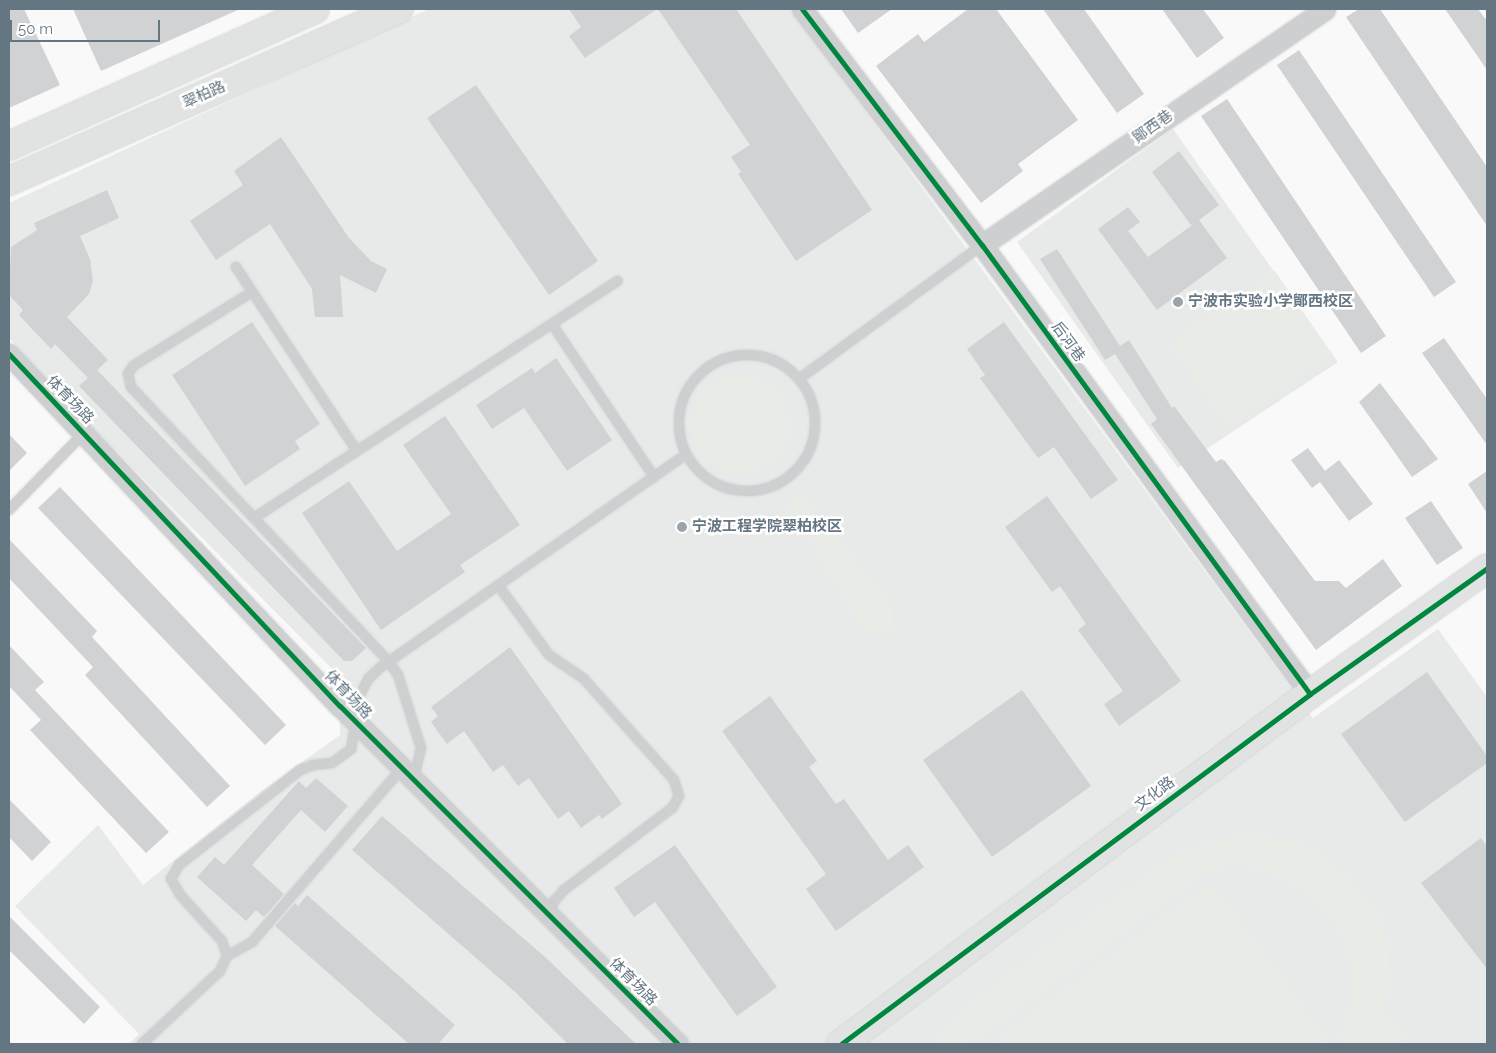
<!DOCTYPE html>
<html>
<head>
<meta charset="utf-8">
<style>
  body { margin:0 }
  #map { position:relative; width:1496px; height:1053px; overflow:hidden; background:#f9f9f9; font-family:Raleway,"Noto Sans SC",sans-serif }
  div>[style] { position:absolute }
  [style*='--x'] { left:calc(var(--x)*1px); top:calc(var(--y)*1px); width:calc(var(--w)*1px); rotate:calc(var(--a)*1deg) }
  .built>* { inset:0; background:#e8e9e9 }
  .green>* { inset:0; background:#e8ebe6 }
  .round { border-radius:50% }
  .building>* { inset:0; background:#d0d2d3 }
  .roads { filter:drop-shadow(0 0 1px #d5d6d7) drop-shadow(0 0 1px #d5d6d7) }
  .lane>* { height:10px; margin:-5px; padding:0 5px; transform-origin:5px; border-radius:5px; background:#cecfd0 }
  .lane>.ring { margin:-5px; padding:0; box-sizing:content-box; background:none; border:10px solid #cecfd0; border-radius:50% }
  .street>* { height:21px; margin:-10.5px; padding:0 10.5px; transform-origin:10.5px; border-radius:10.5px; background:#cecfd0 }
  .secondary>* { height:28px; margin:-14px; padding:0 14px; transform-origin:14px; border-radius:14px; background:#e1e2e2 }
  .cycleway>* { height:5px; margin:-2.5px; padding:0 2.5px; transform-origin:2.5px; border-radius:2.5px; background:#00873e }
  .dots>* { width:14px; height:14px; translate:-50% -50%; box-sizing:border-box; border:2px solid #fff; border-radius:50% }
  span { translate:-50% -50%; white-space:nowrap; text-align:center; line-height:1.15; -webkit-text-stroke:5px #fff; paint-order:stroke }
  .street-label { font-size:15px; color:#657683 }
  .poi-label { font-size:15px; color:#657683; font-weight:700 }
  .left { translate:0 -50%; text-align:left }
  .frame { position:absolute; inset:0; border:10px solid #657683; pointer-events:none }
  .scale { position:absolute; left:10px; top:20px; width:150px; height:22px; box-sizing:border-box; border:2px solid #657683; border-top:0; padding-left:6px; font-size:15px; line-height:18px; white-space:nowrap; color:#657683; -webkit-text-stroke:4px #fff; paint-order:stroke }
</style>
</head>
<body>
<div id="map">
  <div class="built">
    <div style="clip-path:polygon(429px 9px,790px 9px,1313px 718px,1438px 629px,1487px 697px,1487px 1044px,129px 1044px,139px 1034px,15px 906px,98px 825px,143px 885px,264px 789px,340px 735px,340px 677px,90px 425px,9px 338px,9px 203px)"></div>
    <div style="clip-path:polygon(1173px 129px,1338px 362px,1178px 468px,1017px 242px)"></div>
  </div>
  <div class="green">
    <div style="clip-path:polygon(1275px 271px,1332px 354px,1227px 427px,1170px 343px)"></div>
    <div class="round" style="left:692px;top:376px;width:96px;height:96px"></div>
    <div style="clip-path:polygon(802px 494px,892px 607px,892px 631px,887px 634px,863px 630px,787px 504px)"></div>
    <div style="clip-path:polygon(1233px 836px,1263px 836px,1308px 847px,1346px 875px,1369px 899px,1381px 919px,1387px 937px,1390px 977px,1385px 1011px,1409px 1044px,1337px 1044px,1351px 1007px,1354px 978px,1347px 950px,1332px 921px,1319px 903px,1284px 878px,1258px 868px,1233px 865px,1206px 872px,970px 1044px,930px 1044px,959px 1011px,1177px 853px)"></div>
    <div style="clip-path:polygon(1211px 883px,1330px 1044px,991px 1044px)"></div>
  </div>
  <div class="building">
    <div style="clip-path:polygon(9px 9px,24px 9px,60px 85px,9px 108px)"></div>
    <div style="clip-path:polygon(73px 9px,240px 9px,101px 71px)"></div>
    <div style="clip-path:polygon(569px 9px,657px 9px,585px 58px,569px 36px,581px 27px)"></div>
    <div style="clip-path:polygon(658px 9px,736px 9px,872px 210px,796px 261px,738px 174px,741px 172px,731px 157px,750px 145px)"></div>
    <div style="clip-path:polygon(841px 9px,892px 9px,858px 33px)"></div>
    <div style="clip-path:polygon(968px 9px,996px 9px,1078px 120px,1018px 164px,1023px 171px,981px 203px,876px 66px,918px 34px,924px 42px)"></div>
    <div style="clip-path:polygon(1043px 9px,1084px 9px,1144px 94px,1117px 113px)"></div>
    <div style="clip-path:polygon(1162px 9px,1203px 9px,1224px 38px,1197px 58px)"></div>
    <div style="clip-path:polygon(1359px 9px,1380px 9px,1487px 167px,1487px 226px,1346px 17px)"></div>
    <div style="clip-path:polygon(1445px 9px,1478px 9px,1487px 21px,1487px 70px)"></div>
    <div style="clip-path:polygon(1299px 50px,1456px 282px,1434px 297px,1277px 65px)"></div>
    <div style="clip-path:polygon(476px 85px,598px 261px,549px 295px,427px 118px)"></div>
    <div style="clip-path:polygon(1227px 99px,1386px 336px,1361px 353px,1201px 116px)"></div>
    <div style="clip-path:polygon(281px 137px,349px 238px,371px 261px,387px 269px,376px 293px,340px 275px,343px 317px,315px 317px,312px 289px,270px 224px,216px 260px,190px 221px,243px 185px,234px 171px)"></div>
    <div style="clip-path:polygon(1179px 151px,1219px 205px,1199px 220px,1227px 258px,1157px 310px,1098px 229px,1128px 207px,1140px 222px,1128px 231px,1148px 257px,1195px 223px,1191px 225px,1152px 172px)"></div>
    <div style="clip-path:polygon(107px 190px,119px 218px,80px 236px,90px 259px,93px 281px,89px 294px,67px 317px,108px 360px,97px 370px,366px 648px,352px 661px,344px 661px,79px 386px,88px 378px,55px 344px,51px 349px,19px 315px,23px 310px,9px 295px,11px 247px,37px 230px,34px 223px)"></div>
    <div style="clip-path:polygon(1057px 249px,1120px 346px,1129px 340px,1172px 408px,1174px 406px,1216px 462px,1221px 459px,1225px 461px,1315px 581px,1339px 581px,1346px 588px,1383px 559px,1402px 586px,1316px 650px,1151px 424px,1157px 419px,1115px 354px,1105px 360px,1040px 259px)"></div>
    <div style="clip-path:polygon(252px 322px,320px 424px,295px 441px,300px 449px,245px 486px,172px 375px)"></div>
    <div style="clip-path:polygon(1004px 322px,1118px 480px,1091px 499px,1054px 447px,1038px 458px,980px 378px,985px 375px,967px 349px)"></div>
    <div style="clip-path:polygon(1444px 338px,1487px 399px,1487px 445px,1422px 353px)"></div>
    <div style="clip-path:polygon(556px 358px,612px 440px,567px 471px,524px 408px,492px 429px,476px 405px,532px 368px,535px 373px)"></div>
    <div style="clip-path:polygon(1380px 383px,1438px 459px,1412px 477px,1359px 402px)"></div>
    <div style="clip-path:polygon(445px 416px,520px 525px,460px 565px,465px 572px,381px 630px,302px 513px,349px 481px,397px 551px,451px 514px,403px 445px)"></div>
    <div style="clip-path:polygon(9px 434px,27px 453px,9px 471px)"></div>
    <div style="clip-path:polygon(1308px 448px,1325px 471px,1339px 460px,1373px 504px,1349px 521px,1320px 482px,1312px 488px,1291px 460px)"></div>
    <div style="clip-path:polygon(1487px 471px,1487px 513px,1468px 484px)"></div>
    <div style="clip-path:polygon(60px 487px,286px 725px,265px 745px,38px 508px)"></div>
    <div style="clip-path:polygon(1047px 496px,1181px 681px,1119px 726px,1104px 704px,1123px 691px,1078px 630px,1086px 624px,1060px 586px,1052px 592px,1005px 527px)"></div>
    <div style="clip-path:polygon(1431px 501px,1463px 548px,1437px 565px,1405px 518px)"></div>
    <div style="clip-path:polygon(9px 539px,97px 631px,92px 637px,230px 786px,207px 807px,85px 675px,93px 667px,9px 578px)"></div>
    <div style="clip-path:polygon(9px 645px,44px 682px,35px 690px,169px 832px,146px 853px,30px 730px,41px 720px,9px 686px)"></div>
    <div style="clip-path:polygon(510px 647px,622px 804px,602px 819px,599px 815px,581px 828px,569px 811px,558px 819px,529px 778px,518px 786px,503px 765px,493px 772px,464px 731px,447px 744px,431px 722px,438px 716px,431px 707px)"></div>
    <div style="clip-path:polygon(1427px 672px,1487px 756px,1487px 763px,1405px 822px,1341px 734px)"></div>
    <div style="clip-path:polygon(1022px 690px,1091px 786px,992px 857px,923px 760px)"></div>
    <div style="clip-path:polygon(770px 696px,817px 761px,809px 767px,836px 804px,844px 799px,888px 860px,908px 845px,924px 867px,836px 931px,806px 889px,826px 874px,722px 731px)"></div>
    <div style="clip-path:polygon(316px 778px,348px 806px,325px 832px,301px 810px,252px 865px,284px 894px,264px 917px,256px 910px,246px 921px,197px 877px,215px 857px,224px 865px,299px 781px,306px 788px)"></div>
    <div style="clip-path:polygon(9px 799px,51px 842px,32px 861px,9px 837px)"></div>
    <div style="clip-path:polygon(382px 816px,545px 957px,636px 1044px,568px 1044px,513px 990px,352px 850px)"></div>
    <div style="clip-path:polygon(1481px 838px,1487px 847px,1487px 969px,1421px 883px)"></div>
    <div style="clip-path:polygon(675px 845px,777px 987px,737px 1016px,655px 902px,634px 917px,614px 888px)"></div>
    <div style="clip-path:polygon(307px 895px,455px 1025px,438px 1044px,409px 1044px,275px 926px,295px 903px,298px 906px)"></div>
    <div style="clip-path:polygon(9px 916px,100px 1007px,84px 1024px,9px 950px)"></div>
  </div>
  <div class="roads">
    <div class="lane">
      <div style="--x:236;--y:267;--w:220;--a:56.7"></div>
      <div style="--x:252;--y:292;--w:140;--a:148.1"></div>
      <div style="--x:133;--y:366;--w:9;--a:122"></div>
      <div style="--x:128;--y:374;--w:13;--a:77"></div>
      <div style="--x:131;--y:387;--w:376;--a:46.8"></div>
      <div style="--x:388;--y:661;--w:17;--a:54"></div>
      <div style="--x:398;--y:675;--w:77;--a:72.5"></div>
      <div style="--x:421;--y:748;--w:32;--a:103"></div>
      <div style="--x:552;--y:324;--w:184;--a:56.3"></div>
      <div class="ring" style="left:679px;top:355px;width:126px;height:126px"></div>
      <div style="--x:799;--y:379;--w:227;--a:-36.2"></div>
      <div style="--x:9;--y:510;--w:107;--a:-45.8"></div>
      <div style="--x:254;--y:518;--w:434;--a:-33.1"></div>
      <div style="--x:498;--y:585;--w:87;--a:53.9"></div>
      <div style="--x:549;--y:655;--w:42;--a:34.4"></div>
      <div style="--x:584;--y:679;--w:135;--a:48.3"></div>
      <div style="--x:674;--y:780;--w:17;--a:73"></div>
      <div style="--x:679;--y:796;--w:14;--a:120"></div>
      <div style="--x:672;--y:808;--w:136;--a:142.8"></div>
      <div style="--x:564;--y:890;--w:15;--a:132"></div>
      <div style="--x:554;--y:901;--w:15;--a:110"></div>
      <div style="--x:227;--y:956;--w:29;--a:-29"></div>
      <div style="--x:252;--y:942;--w:230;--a:-49.2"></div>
      <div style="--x:142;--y:1044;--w:107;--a:-43.1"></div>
      <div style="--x:220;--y:971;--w:17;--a:-65"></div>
      <div style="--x:227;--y:956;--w:16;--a:-108"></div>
      <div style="--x:222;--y:941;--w:61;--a:-132.3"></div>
      <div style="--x:181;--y:896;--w:20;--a:-120"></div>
      <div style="--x:171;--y:879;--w:16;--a:-60"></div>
      <div style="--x:179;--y:865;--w:154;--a:-38.1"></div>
      <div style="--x:300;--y:770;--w:14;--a:-21"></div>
      <div style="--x:313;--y:765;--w:19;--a:-6"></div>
      <div style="--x:332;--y:763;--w:24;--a:-36"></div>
      <div style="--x:351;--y:749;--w:55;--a:-80.5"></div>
      <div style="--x:360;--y:695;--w:18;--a:-63"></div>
      <div style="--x:368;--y:679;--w:18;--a:-43"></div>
      <div style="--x:381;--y:667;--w:372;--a:-34.9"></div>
    </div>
    <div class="street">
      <div style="--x:802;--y:9;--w:297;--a:52.7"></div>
      <div style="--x:982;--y:245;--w:556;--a:53.85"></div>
      <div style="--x:982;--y:245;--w:416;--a:-34.5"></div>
      <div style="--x:9;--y:354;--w:483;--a:46.8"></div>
      <div style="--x:340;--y:706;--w:478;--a:45"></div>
    </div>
    <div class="secondary">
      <div style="--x:9;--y:146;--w:335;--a:-24.1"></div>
      <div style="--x:9;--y:181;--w:426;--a:-23.8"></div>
      <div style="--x:841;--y:1044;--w:585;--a:-36.73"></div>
      <div style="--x:1310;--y:694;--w:217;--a:-35.4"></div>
    </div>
  </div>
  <div class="cycleway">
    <div style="--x:802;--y:9;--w:297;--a:52.7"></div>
    <div style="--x:982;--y:245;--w:556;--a:53.85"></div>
    <div style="--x:9;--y:354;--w:483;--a:46.8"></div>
    <div style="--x:340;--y:706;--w:478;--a:45"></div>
    <div style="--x:841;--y:1044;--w:585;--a:-36.73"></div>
    <div style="--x:1310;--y:694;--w:217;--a:-35.4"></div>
  </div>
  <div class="dots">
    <div style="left:1178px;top:302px;background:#99a4ac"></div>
    <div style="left:682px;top:527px;background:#99a4ac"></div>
  </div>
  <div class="street-label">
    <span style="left:204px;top:95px;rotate:-24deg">翠柏路</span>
    <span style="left:1153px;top:127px;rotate:-35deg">鄮西巷</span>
    <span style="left:1068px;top:342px;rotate:54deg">后河巷</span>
    <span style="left:70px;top:400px;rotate:46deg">体育场路</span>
    <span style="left:348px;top:695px;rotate:46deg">体育场路</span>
    <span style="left:1155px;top:794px;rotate:-37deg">文化路</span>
    <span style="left:633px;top:982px;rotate:45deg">体育场路</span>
  </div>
  <div class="poi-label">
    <span class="left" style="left:1188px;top:302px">宁波市实验小学鄮西校区</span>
    <span class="left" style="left:692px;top:527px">宁波工程学院翠柏校区</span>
  </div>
  <div class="frame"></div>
  <div class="scale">50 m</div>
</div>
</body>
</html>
